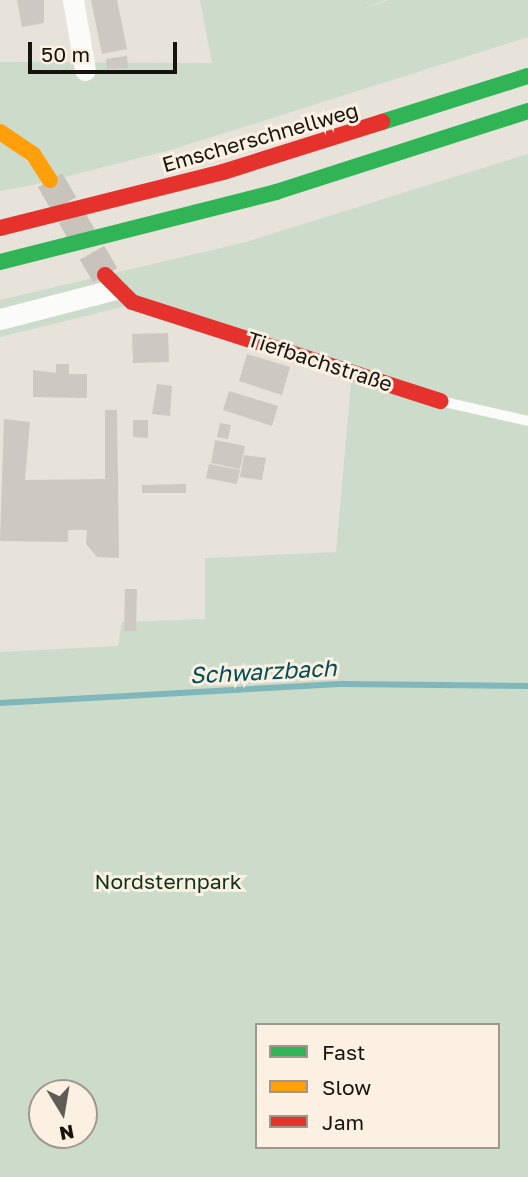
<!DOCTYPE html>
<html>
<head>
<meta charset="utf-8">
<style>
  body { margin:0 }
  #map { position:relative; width:528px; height:1177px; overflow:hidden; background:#e7e2da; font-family:"Golos Text",sans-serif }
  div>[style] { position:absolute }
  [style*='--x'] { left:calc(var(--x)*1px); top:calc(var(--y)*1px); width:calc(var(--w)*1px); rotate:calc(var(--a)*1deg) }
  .green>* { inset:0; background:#ccdbca }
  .stream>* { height:6px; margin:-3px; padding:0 3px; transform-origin:3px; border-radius:3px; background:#7fb7bb }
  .building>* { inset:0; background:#cdc8c2 }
  .secondary-tunnel>* { height:28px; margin-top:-14px; transform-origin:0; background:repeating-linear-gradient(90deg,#c8c3bb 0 28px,transparent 0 42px) }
  .lane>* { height:10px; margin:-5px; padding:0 5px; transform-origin:5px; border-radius:5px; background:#fbfbf9 }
  .street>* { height:21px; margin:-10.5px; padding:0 10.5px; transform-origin:10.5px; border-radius:10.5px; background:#fbfbf9 }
  .fast>* { height:16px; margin:-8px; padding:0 8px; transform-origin:8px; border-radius:8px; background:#30b455 }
  .slow>* { height:16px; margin:-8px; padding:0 8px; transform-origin:8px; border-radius:8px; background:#ff9f0a }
  .jam>* { height:16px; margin:-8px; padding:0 8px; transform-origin:8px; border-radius:8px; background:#e5322d }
  span { translate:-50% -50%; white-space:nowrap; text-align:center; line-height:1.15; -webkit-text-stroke:6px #fbf0e1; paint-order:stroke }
  .street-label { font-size:21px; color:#17140e }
  .park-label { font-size:21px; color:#0a341a }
  .water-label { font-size:23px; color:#004e56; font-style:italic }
  .legend { position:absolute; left:255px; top:1023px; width:245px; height:126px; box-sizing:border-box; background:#fbf0e1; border:2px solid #a0988d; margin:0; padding:9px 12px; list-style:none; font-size:21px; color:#17140e }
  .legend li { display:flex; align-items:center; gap:14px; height:35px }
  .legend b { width:35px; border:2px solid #a0988d }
  .north { position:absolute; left:28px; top:1079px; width:70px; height:70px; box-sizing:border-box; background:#fbf0e1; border:2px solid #a0988d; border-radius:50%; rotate:169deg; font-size:19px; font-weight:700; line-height:28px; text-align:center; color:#17140e }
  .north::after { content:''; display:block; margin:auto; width:24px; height:32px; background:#605c55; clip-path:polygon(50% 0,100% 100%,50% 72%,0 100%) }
  .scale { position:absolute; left:28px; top:42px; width:149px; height:32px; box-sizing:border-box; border:4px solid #17140e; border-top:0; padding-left:9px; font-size:21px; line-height:24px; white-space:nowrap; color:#17140e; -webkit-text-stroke:5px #fbf0e1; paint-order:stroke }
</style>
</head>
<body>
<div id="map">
  <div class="green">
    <div style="clip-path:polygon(200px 0,385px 0,358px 11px,389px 0,528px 0,528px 37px,174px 149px,53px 180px,0 129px,0 62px,212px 63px)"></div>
    <div style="clip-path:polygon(0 135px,48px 182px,0 191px)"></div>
    <div style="clip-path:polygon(evenodd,528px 154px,528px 1177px,0 1177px,0 652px,118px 646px,122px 622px,205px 619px,205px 558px,336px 552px,352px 372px,130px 305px,0 337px,0 300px,246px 242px,528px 154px,257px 1025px,498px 1025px,498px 1147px,257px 1147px,257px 1025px,528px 154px,42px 1093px,84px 1093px,84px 1135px,42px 1135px,42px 1093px)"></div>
  </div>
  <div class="stream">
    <div style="--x:0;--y:703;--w:344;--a:-3.2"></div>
    <div style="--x:343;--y:684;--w:185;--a:0.6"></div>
  </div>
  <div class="building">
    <div style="clip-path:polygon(17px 0,44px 0,44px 23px,22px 27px)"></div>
    <div style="clip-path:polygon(91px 0,117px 0,127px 49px,102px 54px)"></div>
    <div style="clip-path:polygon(127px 56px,128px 68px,107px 69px,106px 59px)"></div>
    <div style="clip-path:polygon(168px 333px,169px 362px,133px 363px,132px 334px)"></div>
    <div style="clip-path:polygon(247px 354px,290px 367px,282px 395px,239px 381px)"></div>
    <div style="clip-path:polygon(56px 364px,69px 364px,69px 374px,87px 374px,87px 398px,33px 397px,33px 370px,56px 373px)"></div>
    <div style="clip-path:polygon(157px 384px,172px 386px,170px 416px,152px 414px)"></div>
    <div style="clip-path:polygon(229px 391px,278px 406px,272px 426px,223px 410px)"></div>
    <div style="clip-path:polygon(105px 410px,117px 410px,119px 558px,97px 557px,86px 544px,87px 530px,68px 530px,68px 542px,0 541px,4px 419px,30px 422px,25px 480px,105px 479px)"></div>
    <div style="clip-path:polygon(133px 420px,148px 420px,148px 438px,133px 437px)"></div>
    <div style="clip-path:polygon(220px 423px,231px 425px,228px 439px,217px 437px)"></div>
    <div style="clip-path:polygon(215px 440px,245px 446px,240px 469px,211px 463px)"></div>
    <div style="clip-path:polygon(244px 455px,266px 458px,262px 480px,240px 477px)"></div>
    <div style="clip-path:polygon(209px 464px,240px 470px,237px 484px,206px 478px)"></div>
    <div style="clip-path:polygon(186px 484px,186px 493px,142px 493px,142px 485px)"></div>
    <div style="clip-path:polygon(125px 589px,137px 589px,136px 631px,124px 631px)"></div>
  </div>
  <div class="secondary-tunnel">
    <div style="--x:50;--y:180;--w:110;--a:59.9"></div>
  </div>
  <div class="lane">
    <div style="--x:440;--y:401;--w:90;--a:12.8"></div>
  </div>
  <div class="street">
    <div style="--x:73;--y:0;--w:71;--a:80.3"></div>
    <div style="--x:0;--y:319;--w:120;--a:-14.5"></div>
  </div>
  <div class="fast">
    <div style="--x:382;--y:122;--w:153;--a:-17.5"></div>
    <div style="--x:0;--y:262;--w:285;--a:-14.2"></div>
    <div style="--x:276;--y:192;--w:265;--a:-17.8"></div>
  </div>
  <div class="slow">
    <div style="--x:0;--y:132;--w:40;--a:34"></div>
    <div style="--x:33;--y:154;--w:31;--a:57"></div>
  </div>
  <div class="jam">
    <div style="--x:0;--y:228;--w:230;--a:-14.1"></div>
    <div style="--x:223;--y:172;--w:167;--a:-17.5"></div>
    <div style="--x:105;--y:275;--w:38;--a:45"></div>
    <div style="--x:132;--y:302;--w:324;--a:17.8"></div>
  </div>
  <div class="street-label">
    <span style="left:260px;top:137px;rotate:-16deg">Emscherschnellweg</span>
    <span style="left:320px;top:361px;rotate:18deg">Tiefbachstraße</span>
  </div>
  <div class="park-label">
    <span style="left:168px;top:881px">Nordsternpark</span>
  </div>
  <div class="water-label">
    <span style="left:263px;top:671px;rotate:-3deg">Schwarzbach</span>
  </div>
  <ul class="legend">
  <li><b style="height:9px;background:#30b455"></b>Fast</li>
  <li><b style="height:9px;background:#ff9f0a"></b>Slow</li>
  <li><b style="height:9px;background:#e5322d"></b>Jam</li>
  </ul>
  <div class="north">N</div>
  <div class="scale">50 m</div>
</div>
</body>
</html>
